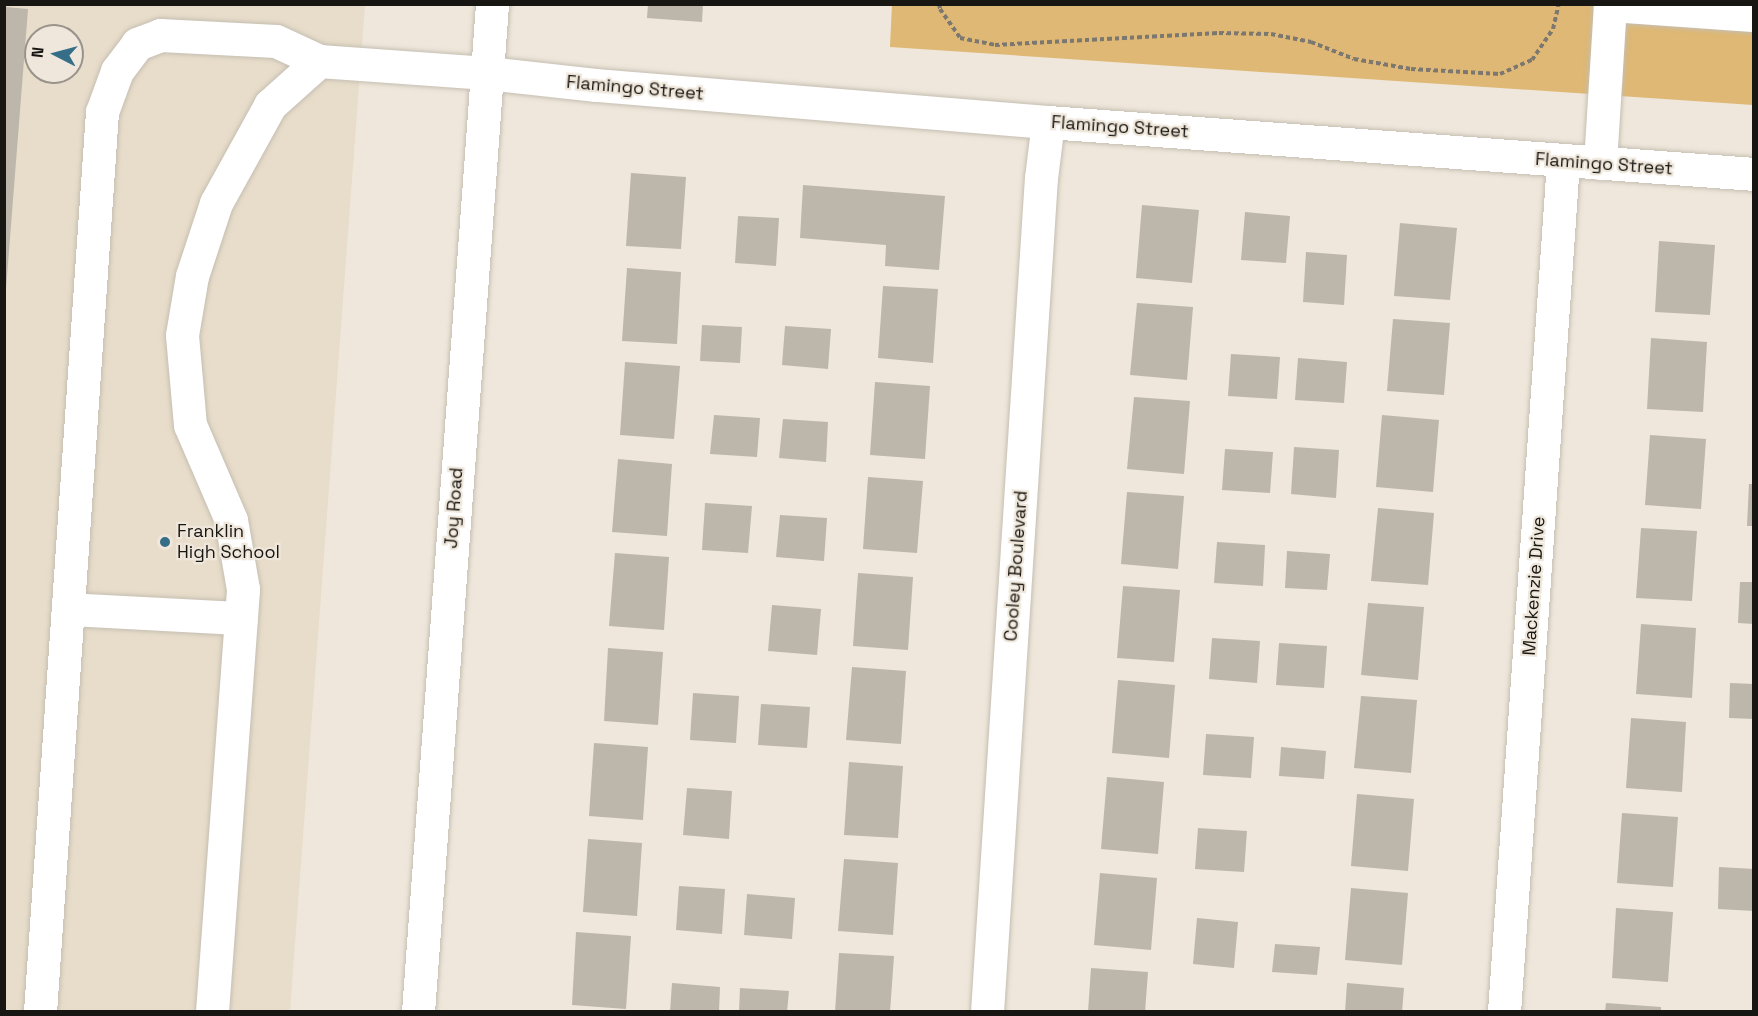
<!DOCTYPE html>
<html>
<head>
<meta charset="utf-8">
<style>
  body { margin:0 }
  #map { position:relative; width:1758px; height:1016px; overflow:hidden; background:#efe7db; font-family:"Space Grotesk",sans-serif }
  div>[style] { position:absolute }
  [style*='--x'] { left:calc(var(--x)*1px); top:calc(var(--y)*1px); width:calc(var(--w)*1px); rotate:calc(var(--a)*1deg) }
  .built>* { inset:0; background:#e8ddca }
  .green>* { inset:0; background:#deb874 }
  .building>* { inset:0; background:#bdb6aa }
  .path>* { height:4px; margin-top:-2px; transform-origin:0; background:repeating-linear-gradient(90deg,#7c776f 0 4.5px,transparent 0 7.5px) }
  .roads { filter:drop-shadow(0 0 2px #c5beb2) drop-shadow(0 0 2px #c5beb2) }
  .minor>* { height:33px; margin:-16.5px; padding:0 16.5px; transform-origin:16.5px; border-radius:16.5px; background:#fff }
  .dots>* { width:16px; height:16px; translate:-50% -50%; box-sizing:border-box; border:3px solid #efe7db; border-radius:50% }
  span { translate:-50% -50%; white-space:nowrap; text-align:center; line-height:1.15; -webkit-text-stroke:4.5px #efe7db; paint-order:stroke }
  .street-label { font-size:18px; color:#181612 }
  .poi-label { font-size:18px; color:#181612 }
  .left { translate:0 -50%; text-align:left }
  .frame { position:absolute; inset:0; border:6px solid #181612; pointer-events:none }
  .north { position:absolute; left:24px; top:24px; width:60px; height:60px; box-sizing:border-box; background:#efe7db; border:2px solid #99938b; border-radius:50%; rotate:276deg; font-size:16px; font-weight:700; line-height:24px; text-align:center; color:#181612 }
  .north::after { content:''; display:block; margin:auto; width:21px; height:27px; background:#366e88; clip-path:polygon(50% 0,100% 100%,50% 72%,0 100%) }
</style>
</head>
<body>
<div id="map">
  <div class="built">
    <div style="clip-path:polygon(evenodd,5px 5px,365px 5px,290px 1011px,5px 1012px,5px 5px,36px 36px,72px 36px,72px 72px,36px 72px,36px 36px)"></div>
  </div>
  <div class="green">
    <div style="clip-path:polygon(892px 4px,1753px 5px,1753px 105px,890px 47px)"></div>
  </div>
  <div class="building">
    <div style="clip-path:polygon(648px 4px,703px 4px,702px 22px,647px 18px)"></div>
    <div style="clip-path:polygon(5px 7px,28px 9px,6px 289px,5px 289px)"></div>
    <div style="clip-path:polygon(631px 173px,686px 177px,681px 249px,626px 246px)"></div>
    <div style="clip-path:polygon(803px 185px,945px 196px,939px 270px,885px 266px,886px 245px,800px 238px)"></div>
    <div style="clip-path:polygon(1142px 205px,1199px 210px,1192px 283px,1136px 278px)"></div>
    <div style="clip-path:polygon(1245px 212px,1290px 216px,1286px 263px,1241px 260px)"></div>
    <div style="clip-path:polygon(738px 216px,779px 218px,776px 266px,735px 263px)"></div>
    <div style="clip-path:polygon(1400px 223px,1457px 228px,1450px 300px,1394px 296px)"></div>
    <div style="clip-path:polygon(1659px 241px,1715px 245px,1710px 315px,1655px 312px)"></div>
    <div style="clip-path:polygon(1306px 252px,1347px 255px,1344px 305px,1303px 302px)"></div>
    <div style="clip-path:polygon(627px 268px,681px 272px,677px 344px,622px 341px)"></div>
    <div style="clip-path:polygon(883px 286px,938px 289px,933px 363px,878px 358px)"></div>
    <div style="clip-path:polygon(1137px 303px,1193px 307px,1187px 380px,1130px 375px)"></div>
    <div style="clip-path:polygon(1393px 319px,1450px 323px,1444px 395px,1387px 391px)"></div>
    <div style="clip-path:polygon(702px 325px,742px 327px,740px 363px,700px 361px)"></div>
    <div style="clip-path:polygon(785px 326px,831px 329px,828px 369px,782px 365px)"></div>
    <div style="clip-path:polygon(1651px 338px,1707px 342px,1703px 412px,1647px 409px)"></div>
    <div style="clip-path:polygon(1231px 354px,1280px 357px,1277px 399px,1228px 396px)"></div>
    <div style="clip-path:polygon(1298px 358px,1347px 362px,1344px 403px,1295px 400px)"></div>
    <div style="clip-path:polygon(625px 362px,680px 366px,674px 439px,620px 435px)"></div>
    <div style="clip-path:polygon(875px 382px,930px 386px,925px 459px,870px 455px)"></div>
    <div style="clip-path:polygon(1134px 397px,1190px 401px,1184px 474px,1127px 469px)"></div>
    <div style="clip-path:polygon(714px 415px,760px 418px,757px 457px,710px 454px)"></div>
    <div style="clip-path:polygon(1382px 415px,1439px 420px,1433px 492px,1376px 487px)"></div>
    <div style="clip-path:polygon(783px 419px,828px 422px,826px 462px,779px 458px)"></div>
    <div style="clip-path:polygon(1650px 435px,1706px 439px,1701px 509px,1645px 505px)"></div>
    <div style="clip-path:polygon(1294px 447px,1339px 450px,1336px 498px,1291px 494px)"></div>
    <div style="clip-path:polygon(1225px 449px,1273px 452px,1270px 493px,1222px 490px)"></div>
    <div style="clip-path:polygon(618px 459px,672px 464px,667px 536px,612px 532px)"></div>
    <div style="clip-path:polygon(868px 477px,923px 481px,917px 553px,863px 549px)"></div>
    <div style="clip-path:polygon(1749px 484px,1754px 484px,1754px 526px,1747px 526px)"></div>
    <div style="clip-path:polygon(1127px 492px,1184px 496px,1178px 569px,1121px 564px)"></div>
    <div style="clip-path:polygon(705px 503px,752px 506px,748px 553px,702px 550px)"></div>
    <div style="clip-path:polygon(1378px 508px,1434px 513px,1428px 585px,1371px 581px)"></div>
    <div style="clip-path:polygon(780px 515px,827px 518px,824px 561px,776px 557px)"></div>
    <div style="clip-path:polygon(1641px 528px,1697px 531px,1692px 601px,1636px 598px)"></div>
    <div style="clip-path:polygon(1217px 542px,1265px 545px,1263px 586px,1214px 583px)"></div>
    <div style="clip-path:polygon(1287px 551px,1330px 554px,1327px 590px,1285px 588px)"></div>
    <div style="clip-path:polygon(615px 553px,669px 557px,664px 630px,609px 626px)"></div>
    <div style="clip-path:polygon(858px 573px,913px 577px,908px 650px,853px 646px)"></div>
    <div style="clip-path:polygon(1740px 582px,1754px 582px,1754px 624px,1738px 623px)"></div>
    <div style="clip-path:polygon(1123px 586px,1180px 590px,1174px 662px,1117px 658px)"></div>
    <div style="clip-path:polygon(1368px 603px,1424px 607px,1418px 680px,1361px 675px)"></div>
    <div style="clip-path:polygon(772px 605px,821px 609px,817px 655px,768px 651px)"></div>
    <div style="clip-path:polygon(1641px 624px,1696px 628px,1692px 698px,1636px 694px)"></div>
    <div style="clip-path:polygon(1212px 638px,1260px 641px,1257px 683px,1209px 679px)"></div>
    <div style="clip-path:polygon(1279px 643px,1327px 646px,1324px 688px,1276px 685px)"></div>
    <div style="clip-path:polygon(608px 648px,663px 652px,658px 725px,604px 721px)"></div>
    <div style="clip-path:polygon(852px 667px,906px 671px,901px 744px,846px 740px)"></div>
    <div style="clip-path:polygon(1118px 680px,1175px 685px,1169px 758px,1112px 753px)"></div>
    <div style="clip-path:polygon(1730px 683px,1754px 684px,1754px 719px,1729px 718px)"></div>
    <div style="clip-path:polygon(693px 693px,739px 696px,736px 743px,690px 740px)"></div>
    <div style="clip-path:polygon(1361px 696px,1417px 700px,1411px 773px,1354px 768px)"></div>
    <div style="clip-path:polygon(761px 704px,810px 707px,807px 748px,758px 745px)"></div>
    <div style="clip-path:polygon(1631px 718px,1686px 722px,1682px 792px,1626px 788px)"></div>
    <div style="clip-path:polygon(1206px 734px,1254px 737px,1251px 778px,1203px 775px)"></div>
    <div style="clip-path:polygon(594px 743px,648px 747px,643px 820px,589px 816px)"></div>
    <div style="clip-path:polygon(1281px 747px,1326px 751px,1324px 779px,1279px 776px)"></div>
    <div style="clip-path:polygon(849px 762px,903px 766px,898px 838px,844px 835px)"></div>
    <div style="clip-path:polygon(1107px 777px,1164px 782px,1158px 854px,1101px 849px)"></div>
    <div style="clip-path:polygon(687px 788px,732px 791px,729px 839px,683px 835px)"></div>
    <div style="clip-path:polygon(1357px 794px,1414px 799px,1408px 871px,1351px 866px)"></div>
    <div style="clip-path:polygon(1622px 813px,1678px 817px,1673px 887px,1617px 883px)"></div>
    <div style="clip-path:polygon(1198px 828px,1247px 831px,1244px 872px,1195px 869px)"></div>
    <div style="clip-path:polygon(588px 839px,642px 843px,637px 916px,583px 912px)"></div>
    <div style="clip-path:polygon(844px 859px,898px 863px,893px 935px,838px 931px)"></div>
    <div style="clip-path:polygon(1719px 867px,1754px 869px,1754px 911px,1718px 909px)"></div>
    <div style="clip-path:polygon(1100px 873px,1157px 878px,1151px 950px,1094px 945px)"></div>
    <div style="clip-path:polygon(679px 886px,725px 889px,722px 934px,676px 930px)"></div>
    <div style="clip-path:polygon(1351px 888px,1408px 893px,1402px 965px,1345px 960px)"></div>
    <div style="clip-path:polygon(747px 894px,795px 898px,792px 939px,744px 935px)"></div>
    <div style="clip-path:polygon(1616px 908px,1673px 912px,1668px 982px,1612px 978px)"></div>
    <div style="clip-path:polygon(1197px 918px,1238px 922px,1234px 968px,1193px 964px)"></div>
    <div style="clip-path:polygon(576px 932px,631px 936px,626px 1009px,572px 1005px)"></div>
    <div style="clip-path:polygon(1275px 944px,1320px 947px,1317px 975px,1272px 972px)"></div>
    <div style="clip-path:polygon(839px 953px,894px 956px,890px 1012px,835px 1012px)"></div>
    <div style="clip-path:polygon(1091px 968px,1148px 972px,1145px 1012px,1088px 1012px)"></div>
    <div style="clip-path:polygon(672px 983px,720px 987px,719px 1012px,670px 1012px)"></div>
    <div style="clip-path:polygon(1347px 983px,1404px 988px,1402px 1012px,1345px 1012px)"></div>
    <div style="clip-path:polygon(740px 988px,789px 991px,787px 1012px,739px 1012px)"></div>
    <div style="clip-path:polygon(1606px 1003px,1661px 1007px,1661px 1012px,1605px 1012px)"></div>
  </div>
  <div class="path">
    <div style="--x:939;--y:4;--w:5;--a:79"></div>
    <div style="--x:940;--y:9;--w:35;--a:55"></div>
    <div style="--x:960;--y:38;--w:36;--a:11"></div>
    <div style="--x:995;--y:45;--w:224;--a:-3.1"></div>
    <div style="--x:1219;--y:33;--w:52;--a:1.1"></div>
    <div style="--x:1271;--y:34;--w:41;--a:11.3"></div>
    <div style="--x:1311;--y:42;--w:46;--a:21.6"></div>
    <div style="--x:1354;--y:59;--w:58;--a:10"></div>
    <div style="--x:1411;--y:69;--w:89;--a:3.2"></div>
    <div style="--x:1500;--y:74;--w:35;--a:-24"></div>
    <div style="--x:1532;--y:60;--w:37;--a:-56"></div>
    <div style="--x:1553;--y:29;--w:26;--a:-77"></div>
  </div>
  <div class="roads">
    <div class="minor">
      <div style="--x:1600;--y:163;--w:158;--a:-86.4"></div>
      <div style="--x:1610;--y:5;--w:144;--a:4"></div>
      <div style="--x:68;--y:609;--w:173;--a:3"></div>
      <div style="--x:40;--y:1012;--w:902;--a:-86.06"></div>
      <div style="--x:102;--y:112;--w:44;--a:-69.9"></div>
      <div style="--x:117;--y:71;--w:34;--a:-53"></div>
      <div style="--x:137;--y:44;--w:25;--a:-21"></div>
      <div style="--x:160;--y:35;--w:116;--a:3"></div>
      <div style="--x:276;--y:41;--w:47;--a:24.9"></div>
      <div style="--x:319;--y:61;--w:168;--a:4.1"></div>
      <div style="--x:487;--y:73;--w:110;--a:6.3"></div>
      <div style="--x:596;--y:85;--w:454;--a:4.7"></div>
      <div style="--x:1048;--y:122;--w:708;--a:4.21"></div>
      <div style="--x:212;--y:1012;--w:424;--a:-85.8"></div>
      <div style="--x:243;--y:589;--w:70;--a:-99.9"></div>
      <div style="--x:231;--y:520;--w:103;--a:-113.3"></div>
      <div style="--x:190;--y:425;--w:90;--a:-95.1"></div>
      <div style="--x:182;--y:335;--w:60;--a:-80.4"></div>
      <div style="--x:192;--y:276;--w:77;--a:-71.8"></div>
      <div style="--x:216;--y:203;--w:112;--a:-61.1"></div>
      <div style="--x:270;--y:105;--w:66;--a:-41.9"></div>
      <div style="--x:418;--y:1012;--w:1011;--a:-85.8"></div>
      <div style="--x:987;--y:1012;--w:836;--a:-86.3"></div>
      <div style="--x:1041;--y:178;--w:56;--a:-82.9"></div>
      <div style="--x:1504;--y:1012;--w:853;--a:-86.03"></div>
    </div>
  </div>
  <div class="dots">
    <div style="left:165px;top:542px;background:#366e88"></div>
  </div>
  <div class="street-label">
    <span style="left:635px;top:88px;rotate:5deg">Flamingo Street</span>
    <span style="left:1120px;top:127px;rotate:4deg">Flamingo Street</span>
    <span style="left:1604px;top:164px;rotate:4deg">Flamingo Street</span>
    <span style="left:454px;top:508px;rotate:-86deg">Joy Road</span>
    <span style="left:1016px;top:566px;rotate:-86deg">Cooley Boulevard</span>
    <span style="left:1534px;top:586px;rotate:-86deg">Mackenzie Drive</span>
  </div>
  <div class="poi-label">
    <span class="left" style="left:177px;top:542px">Franklin<br>High School</span>
  </div>
  <div class="frame"></div>
  <div class="north">N</div>
</div>
</body>
</html>
